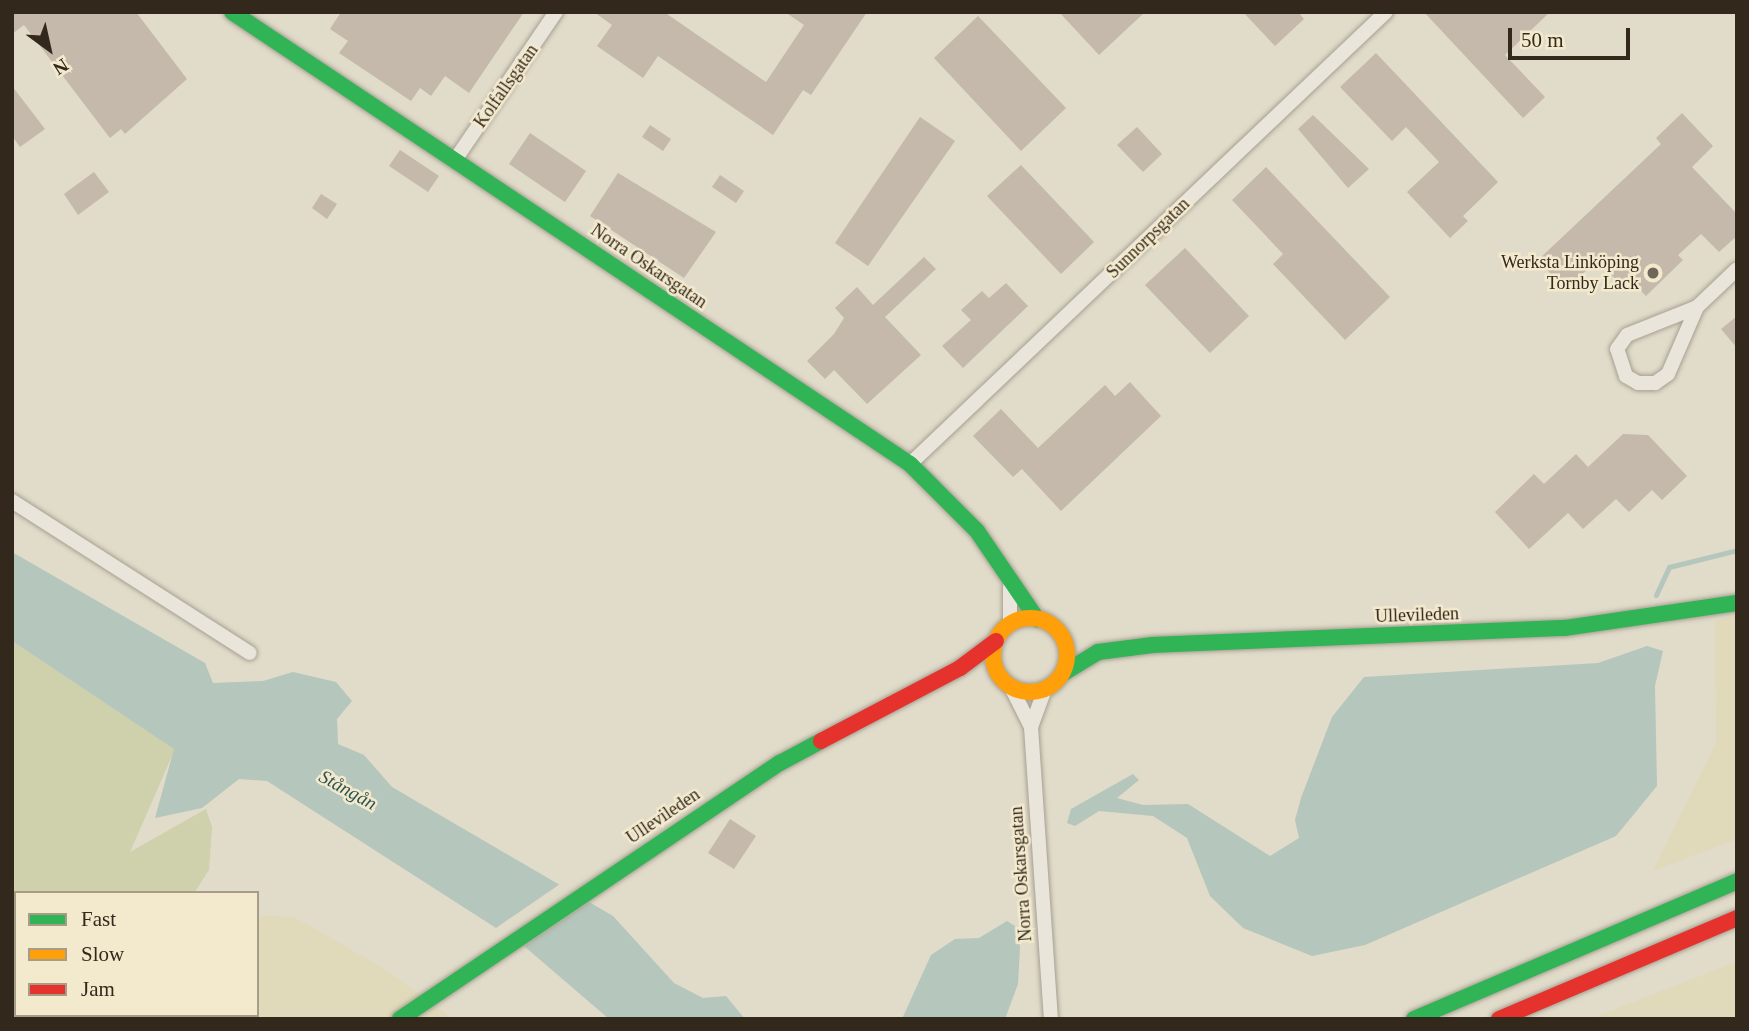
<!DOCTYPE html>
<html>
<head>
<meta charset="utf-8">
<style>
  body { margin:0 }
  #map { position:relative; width:1749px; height:1031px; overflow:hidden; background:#e1dbc9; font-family:"Times New Roman",serif }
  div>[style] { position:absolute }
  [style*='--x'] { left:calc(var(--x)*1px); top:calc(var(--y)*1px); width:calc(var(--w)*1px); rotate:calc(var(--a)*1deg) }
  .farmland>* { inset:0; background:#e0daba }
  .green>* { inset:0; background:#ced1ac }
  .water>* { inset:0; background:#b5c6bc }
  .pier>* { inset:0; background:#e1dbc9 }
  .stream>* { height:5px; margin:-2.5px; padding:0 2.5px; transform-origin:2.5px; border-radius:2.5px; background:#b5c6bc }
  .building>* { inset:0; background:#c4b9aa }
  .roads { filter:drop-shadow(0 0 2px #a6a093) drop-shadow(0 0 2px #a6a093) }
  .street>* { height:14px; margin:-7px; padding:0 7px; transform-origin:7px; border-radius:7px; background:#e9e5db }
  .fast>* { height:16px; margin:-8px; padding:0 8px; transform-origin:8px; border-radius:8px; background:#30b455 }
  .slow>* { height:16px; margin:-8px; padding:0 8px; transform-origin:8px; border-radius:8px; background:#ff9f0a }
  .slow>.ring { margin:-8px; padding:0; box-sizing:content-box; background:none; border:16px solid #ff9f0a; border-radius:50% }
  .jam>* { height:16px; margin:-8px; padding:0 8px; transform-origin:8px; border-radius:8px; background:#e5322d }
  .dots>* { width:19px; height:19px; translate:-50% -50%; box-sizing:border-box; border:4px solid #f3eace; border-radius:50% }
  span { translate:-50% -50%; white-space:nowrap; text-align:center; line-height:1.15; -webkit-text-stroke:5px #f3eace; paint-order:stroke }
  .street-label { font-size:18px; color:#33281c }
  .poi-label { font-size:18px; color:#33281c }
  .right { translate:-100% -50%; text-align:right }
  .water-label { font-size:19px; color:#2c5251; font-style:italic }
  .frame { position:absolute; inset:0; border:14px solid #33281c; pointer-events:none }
  .legend { position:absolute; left:14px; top:891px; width:245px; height:126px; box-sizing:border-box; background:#f3eace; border:2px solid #a69c87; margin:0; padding:9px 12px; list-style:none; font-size:21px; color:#33281c }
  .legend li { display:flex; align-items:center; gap:14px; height:35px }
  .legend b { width:35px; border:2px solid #a69c87 }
  .north { position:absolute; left:14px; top:14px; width:70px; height:70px; -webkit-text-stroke:5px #f3eace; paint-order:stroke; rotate:147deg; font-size:19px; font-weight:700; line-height:28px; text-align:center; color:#33281c }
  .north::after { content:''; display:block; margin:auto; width:24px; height:32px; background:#33281c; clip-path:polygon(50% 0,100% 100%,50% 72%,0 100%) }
  .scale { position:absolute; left:1508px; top:28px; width:122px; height:32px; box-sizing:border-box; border:4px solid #33281c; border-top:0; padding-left:9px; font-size:21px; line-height:24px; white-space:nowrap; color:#33281c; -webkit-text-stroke:5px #f3eace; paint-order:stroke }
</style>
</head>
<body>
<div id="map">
  <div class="farmland">
    <div style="clip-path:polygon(1737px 615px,1737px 839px,1653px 871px,1716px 743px,1715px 621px)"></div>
    <div style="clip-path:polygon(262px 915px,296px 918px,385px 969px,453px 1019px,168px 1019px,257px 1015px,257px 920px)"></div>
    <div style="clip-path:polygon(1737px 962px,1737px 1019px,1590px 1019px,1707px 973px)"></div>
  </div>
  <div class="green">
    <div style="clip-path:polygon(12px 641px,175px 749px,130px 852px,206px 809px,212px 827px,209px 870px,194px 893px,16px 893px,16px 1015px,62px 1015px,52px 1019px,12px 1019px)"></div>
  </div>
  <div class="water">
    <div style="clip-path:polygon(12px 552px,205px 663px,213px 683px,263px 681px,293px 672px,336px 682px,352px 701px,337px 719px,338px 744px,364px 755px,392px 787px,613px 916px,674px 983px,703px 998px,726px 996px,745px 1019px,609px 1019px,524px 946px,267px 781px,239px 779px,202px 808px,155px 818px,174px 749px,12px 641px)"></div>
    <div style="clip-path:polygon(1647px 646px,1663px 651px,1655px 686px,1657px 786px,1616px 836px,1365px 945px,1312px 956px,1243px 928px,1210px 896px,1187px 838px,1153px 816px,1099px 811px,1075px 826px,1067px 823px,1071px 809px,1133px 774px,1139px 780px,1117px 798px,1143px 805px,1188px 804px,1270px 856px,1299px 838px,1295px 820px,1301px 798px,1332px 717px,1364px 677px,1598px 663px)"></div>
    <div style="clip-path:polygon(1007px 921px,1015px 926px,1020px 947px,1018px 984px,1005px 1019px,902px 1019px,931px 955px,955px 939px,979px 938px)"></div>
  </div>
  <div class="pier">
    <div style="clip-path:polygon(563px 882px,592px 900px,521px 948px,493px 930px)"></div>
  </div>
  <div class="stream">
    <div style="--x:1656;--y:595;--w:31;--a:-65"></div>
    <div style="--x:1669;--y:567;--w:70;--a:-14"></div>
  </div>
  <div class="building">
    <div style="clip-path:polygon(12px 12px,136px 12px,187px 79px,125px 134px,121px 129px,110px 138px,24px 25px,12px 34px)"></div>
    <div style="clip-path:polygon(341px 12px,524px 12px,469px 93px,445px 76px,431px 96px,420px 88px,411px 101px,339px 53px,348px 41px,330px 29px)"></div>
    <div style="clip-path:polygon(594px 12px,664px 12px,766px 82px,804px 25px,785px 12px,867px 12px,811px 95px,803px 90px,773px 135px,658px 56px,643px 78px,597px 46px,612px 25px)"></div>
    <div style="clip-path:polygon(1059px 12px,1145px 12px,1099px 55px)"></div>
    <div style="clip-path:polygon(1243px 12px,1298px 12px,1304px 19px,1275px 46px)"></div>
    <div style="clip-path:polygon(1424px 12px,1550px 12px,1505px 55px,1545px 97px,1523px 118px)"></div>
    <div style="clip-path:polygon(978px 16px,1066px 108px,1021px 151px,934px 58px)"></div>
    <div style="clip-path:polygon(1376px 53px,1498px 182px,1463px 216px,1468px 221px,1450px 238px,1407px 192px,1439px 162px,1406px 127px,1392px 141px,1340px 87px)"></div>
    <div style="clip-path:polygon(12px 86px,45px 129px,20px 147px,12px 136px)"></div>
    <div style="clip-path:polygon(1682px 113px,1713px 146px,1692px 167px,1737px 214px,1737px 236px,1719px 252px,1701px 234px,1678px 255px,1683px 260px,1646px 296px,1630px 280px,1623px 287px,1597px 260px,1566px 290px,1538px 260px,1661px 144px,1656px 138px)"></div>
    <div style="clip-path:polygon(1313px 115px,1369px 169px,1348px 188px,1298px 129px)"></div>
    <div style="clip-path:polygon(920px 117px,955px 141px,868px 266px,835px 243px)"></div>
    <div style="clip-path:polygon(650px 125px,671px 139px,663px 151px,642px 137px)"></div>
    <div style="clip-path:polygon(1137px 127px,1162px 154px,1143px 172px,1117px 145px)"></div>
    <div style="clip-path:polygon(530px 133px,586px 171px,565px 202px,509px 164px)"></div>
    <div style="clip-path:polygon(400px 150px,439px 176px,428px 192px,389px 166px)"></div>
    <div style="clip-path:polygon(1021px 165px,1094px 242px,1061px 274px,987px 196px)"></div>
    <div style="clip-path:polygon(1266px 167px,1390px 297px,1345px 340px,1273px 264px,1283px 254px,1232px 200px)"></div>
    <div style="clip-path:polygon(94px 172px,109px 192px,78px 215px,64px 194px)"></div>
    <div style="clip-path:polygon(618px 173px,716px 232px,684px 278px,590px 216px)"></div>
    <div style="clip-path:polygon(720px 175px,744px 191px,736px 203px,712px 187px)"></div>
    <div style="clip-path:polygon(321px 194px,337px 204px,327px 219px,312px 208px)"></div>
    <div style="clip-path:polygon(1185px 248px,1249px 316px,1210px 353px,1145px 285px)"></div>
    <div style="clip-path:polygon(924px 257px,936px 269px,885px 317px,921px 355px,867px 404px,834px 370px,825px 379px,807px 361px,834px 334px,844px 318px,835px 308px,857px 287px,873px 305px)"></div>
    <div style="clip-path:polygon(1006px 283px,1028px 306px,963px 368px,942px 346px,971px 320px,961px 310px,982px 291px,989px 298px)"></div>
    <div style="clip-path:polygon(1737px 316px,1737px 348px,1721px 329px)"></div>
    <div style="clip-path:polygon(1130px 382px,1161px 416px,1061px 511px,1022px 469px,1013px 477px,973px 436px,1001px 409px,1038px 448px,1105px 385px,1115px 396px)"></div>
    <div style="clip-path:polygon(1623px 434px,1648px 435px,1687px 476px,1662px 500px,1652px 490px,1629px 512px,1616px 499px,1583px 529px,1568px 513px,1529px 549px,1495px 512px,1534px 474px,1544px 484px,1576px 454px,1588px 467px)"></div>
    <div style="clip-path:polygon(730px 819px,756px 836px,734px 869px,708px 853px)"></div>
  </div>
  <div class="roads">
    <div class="street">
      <div style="--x:455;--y:160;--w:179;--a:-55.7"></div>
      <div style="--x:1697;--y:307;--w:73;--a:113.4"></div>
      <div style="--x:1668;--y:374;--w:16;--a:145"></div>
      <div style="--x:1655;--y:383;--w:17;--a:180"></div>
      <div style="--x:1638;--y:383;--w:14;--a:-150"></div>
      <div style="--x:1626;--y:376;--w:28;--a:-108"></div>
      <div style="--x:1617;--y:349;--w:17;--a:-54"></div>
      <div style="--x:1627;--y:335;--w:75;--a:-21.8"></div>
      <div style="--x:1697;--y:307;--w:55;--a:-43.5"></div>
      <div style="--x:910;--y:464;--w:656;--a:-43.52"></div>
      <div style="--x:12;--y:501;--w:282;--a:32.6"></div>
      <div style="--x:1010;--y:587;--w:37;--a:90"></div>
      <div style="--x:1011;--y:687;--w:45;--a:63.4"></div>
      <div style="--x:1045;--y:689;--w:40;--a:110.2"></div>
      <div style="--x:1031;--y:727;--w:293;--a:86.1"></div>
    </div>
    <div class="fast">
      <div style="--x:232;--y:12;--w:815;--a:33.69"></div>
      <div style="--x:910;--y:464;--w:95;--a:45"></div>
      <div style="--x:977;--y:531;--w:107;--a:55.7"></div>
      <div style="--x:1062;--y:674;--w:42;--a:-31.4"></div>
      <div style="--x:1098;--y:652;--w:55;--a:-7.3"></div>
      <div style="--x:1153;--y:645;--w:412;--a:-2.4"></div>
      <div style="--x:1565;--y:628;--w:174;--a:-8.3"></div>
      <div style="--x:400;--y:1019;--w:458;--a:-34"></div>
      <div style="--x:780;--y:763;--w:47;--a:-28.2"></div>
      <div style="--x:1414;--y:1019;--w:351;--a:-23.1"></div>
    </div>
    <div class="slow">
      <div class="ring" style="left:993px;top:618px;width:58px;height:58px"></div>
    </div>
    <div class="jam">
      <div style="--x:821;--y:741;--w:157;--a:-27.7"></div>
      <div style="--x:960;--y:668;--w:45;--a:-36.9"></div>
      <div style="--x:1499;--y:1019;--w:259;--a:-23"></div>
    </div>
  </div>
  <div class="dots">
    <div style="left:1653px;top:273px;background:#706759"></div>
  </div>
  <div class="street-label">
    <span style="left:506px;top:86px;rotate:-55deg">Kolfallsgatan</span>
    <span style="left:1148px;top:238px;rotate:-44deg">Sunnorpsgatan</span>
    <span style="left:649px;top:266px;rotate:34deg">Norra Oskarsgatan</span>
    <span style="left:1417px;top:615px;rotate:-2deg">Ullevileden</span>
    <span style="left:663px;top:816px;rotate:-34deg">Ullevileden</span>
    <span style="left:1021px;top:874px;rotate:-94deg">Norra Oskarsgatan</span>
  </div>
  <div class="poi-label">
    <span class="right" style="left:1639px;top:273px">Werksta Linköping<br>Tornby Lack</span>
  </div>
  <div class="water-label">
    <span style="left:348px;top:790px;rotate:29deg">Stångån</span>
  </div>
  <div class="frame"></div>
  <ul class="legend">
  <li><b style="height:9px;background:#30b455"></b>Fast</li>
  <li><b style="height:9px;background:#ff9f0a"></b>Slow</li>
  <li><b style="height:9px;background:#e5322d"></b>Jam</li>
  </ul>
  <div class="north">N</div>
  <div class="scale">50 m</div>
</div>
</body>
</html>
